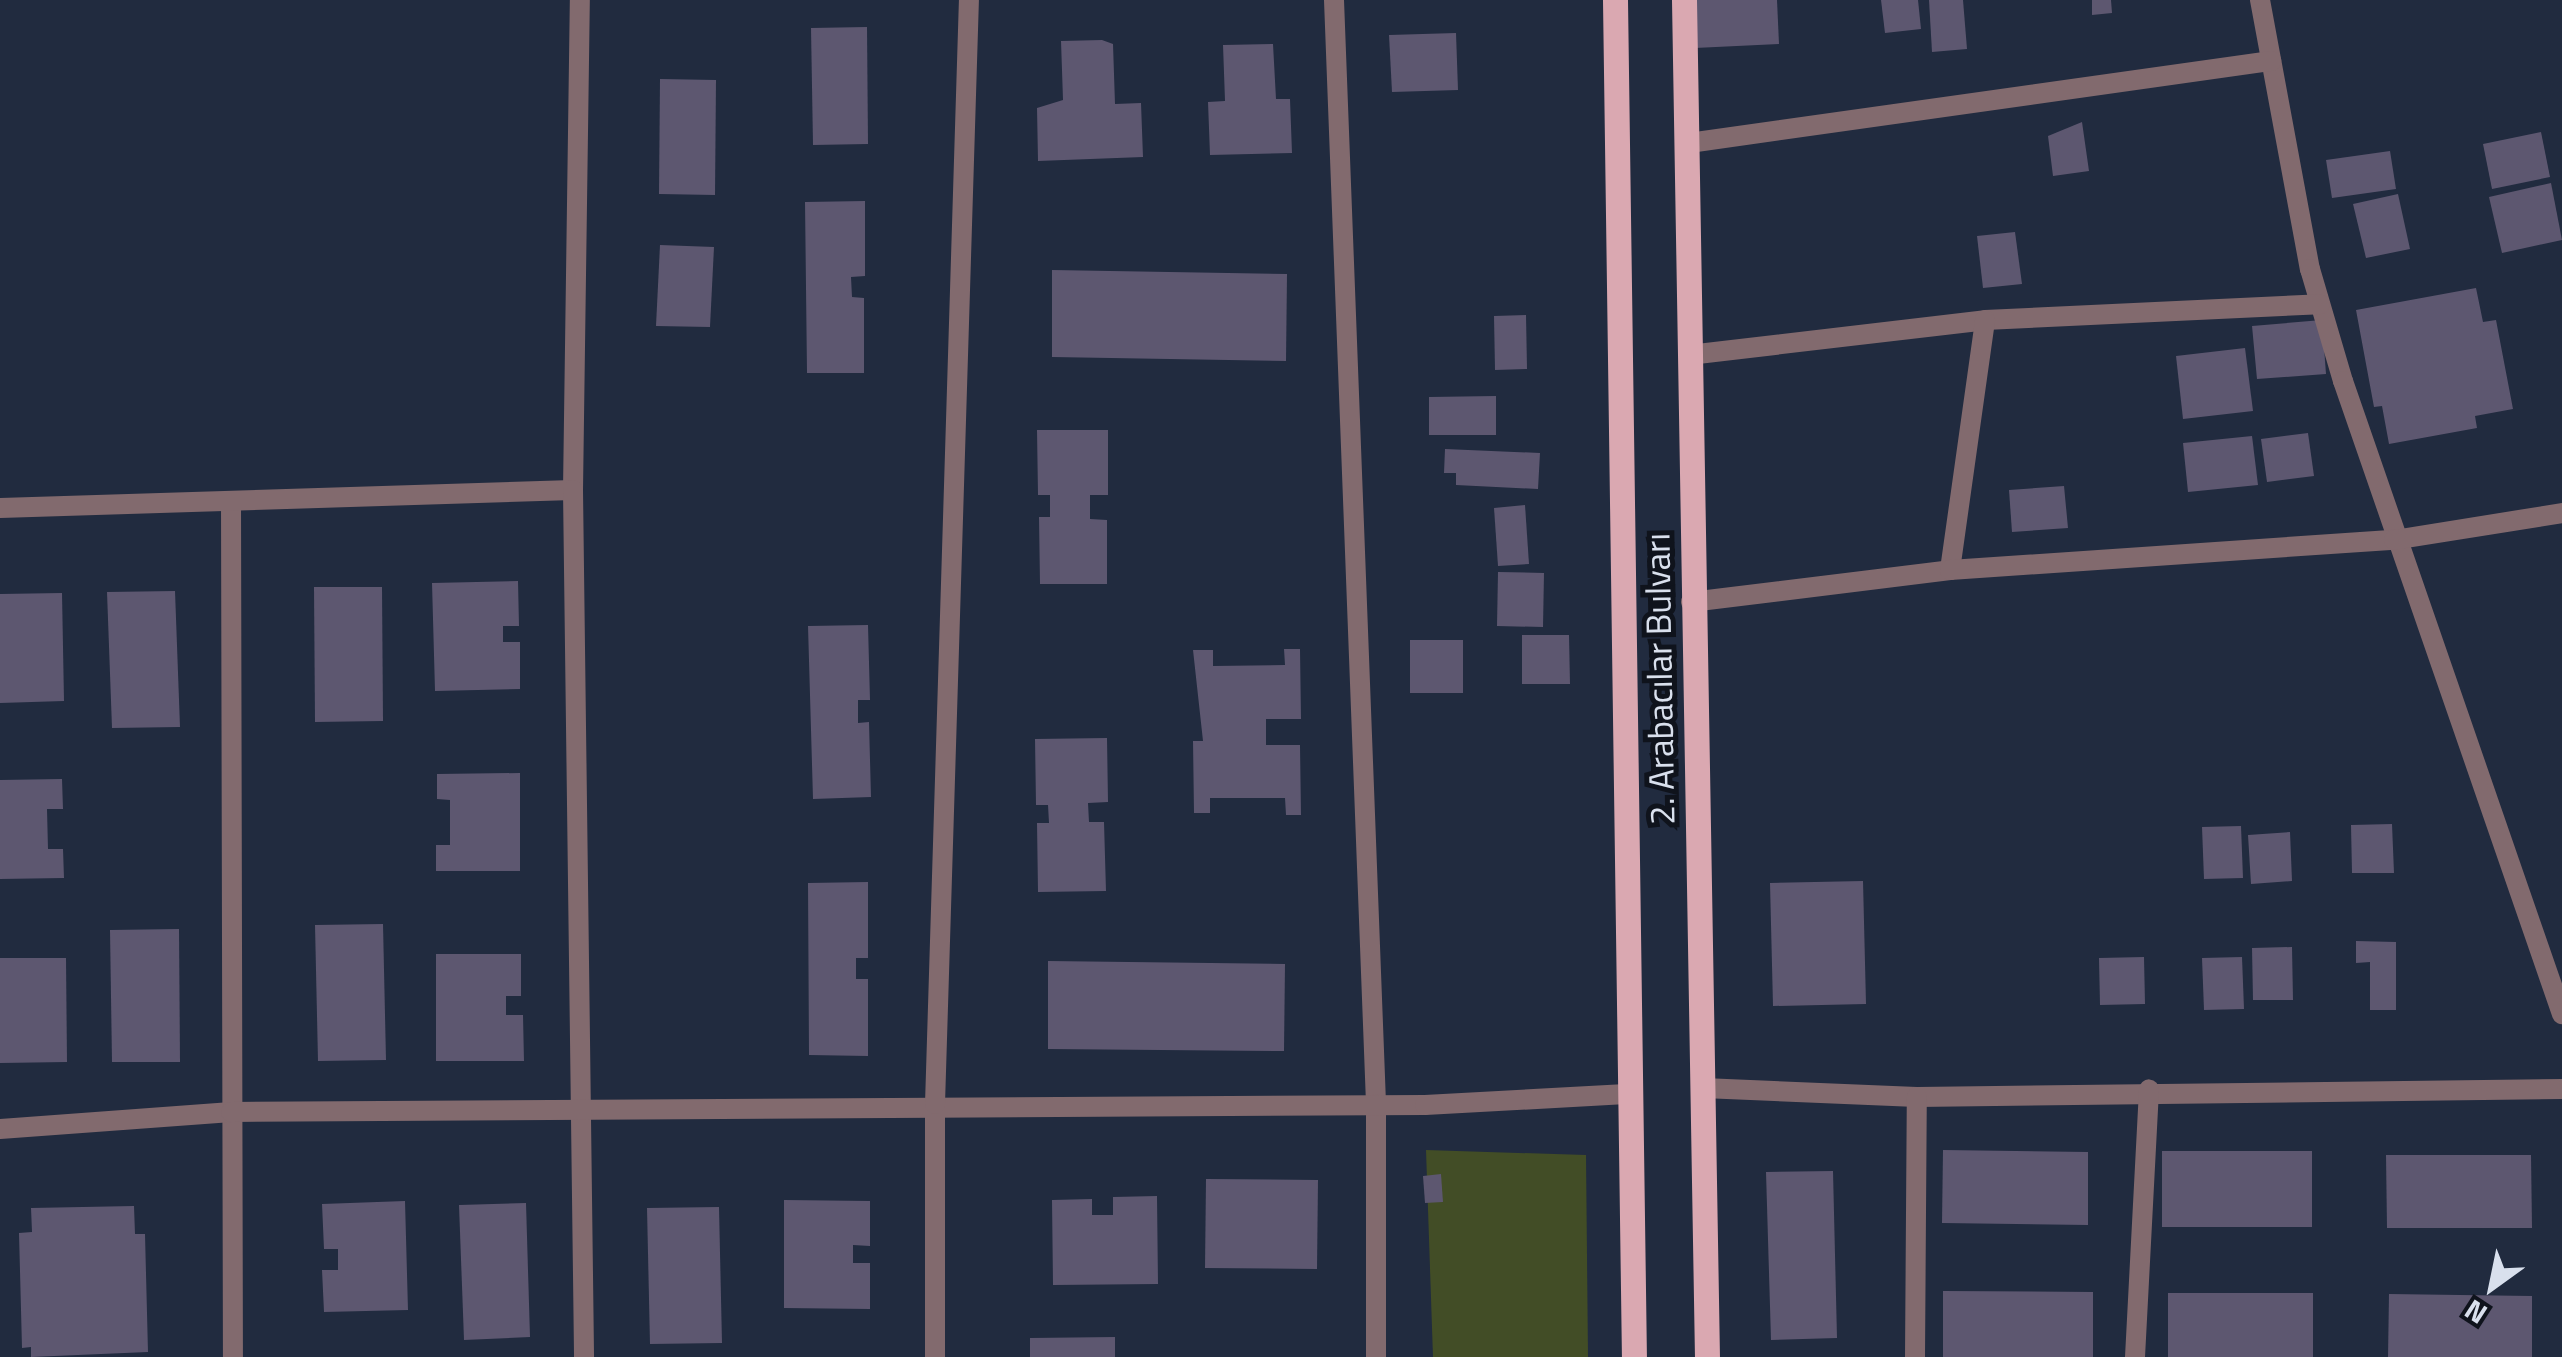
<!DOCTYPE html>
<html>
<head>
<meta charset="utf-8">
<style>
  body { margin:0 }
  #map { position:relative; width:2562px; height:1357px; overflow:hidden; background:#212b3f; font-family:"Titillium Web",sans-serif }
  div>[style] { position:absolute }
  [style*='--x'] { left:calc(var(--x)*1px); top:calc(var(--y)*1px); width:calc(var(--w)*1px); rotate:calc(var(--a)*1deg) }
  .green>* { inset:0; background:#424d26 }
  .building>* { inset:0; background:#5d5770 }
  .street>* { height:20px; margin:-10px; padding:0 10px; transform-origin:10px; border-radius:10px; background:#826a6e }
  .primary>* { height:25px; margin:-12.5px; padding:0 12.5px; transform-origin:12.5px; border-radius:12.5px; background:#daa8b1 }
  span { translate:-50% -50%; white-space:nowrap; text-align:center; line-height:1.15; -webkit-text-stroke:10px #0f131c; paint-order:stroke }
  .street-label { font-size:35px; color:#d9e0ed }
  .north { position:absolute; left:2442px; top:1237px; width:100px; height:100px; -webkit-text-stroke:8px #0f131c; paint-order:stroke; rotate:213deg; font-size:28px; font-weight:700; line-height:40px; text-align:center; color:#d9e0ed }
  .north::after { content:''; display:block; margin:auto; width:35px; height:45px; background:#d9e0ed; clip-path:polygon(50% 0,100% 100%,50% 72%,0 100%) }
</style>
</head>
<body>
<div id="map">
  <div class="green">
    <div style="clip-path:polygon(1426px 1150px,1586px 1155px,1588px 1357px,1433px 1357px)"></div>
  </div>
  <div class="building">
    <div style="clip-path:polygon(1693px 0,1777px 0,1779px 44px,1695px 48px)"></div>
    <div style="clip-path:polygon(1881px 0,1918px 0,1921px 29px,1885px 33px)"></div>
    <div style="clip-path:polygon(1929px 0,1963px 0,1967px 49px,1932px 52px)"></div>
    <div style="clip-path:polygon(2092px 0,2111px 0,2112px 13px,2092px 15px)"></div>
    <div style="clip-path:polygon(867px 27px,868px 144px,813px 145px,811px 28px)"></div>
    <div style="clip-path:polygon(1456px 33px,1458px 90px,1392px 92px,1389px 35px)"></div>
    <div style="clip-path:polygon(1102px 40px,1113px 44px,1115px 104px,1141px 103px,1143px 157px,1038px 161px,1037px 108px,1063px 100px,1061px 41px)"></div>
    <div style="clip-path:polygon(1273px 44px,1276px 99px,1290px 99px,1292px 153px,1210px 155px,1208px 102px,1225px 101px,1223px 45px)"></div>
    <div style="clip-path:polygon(660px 79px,716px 80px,715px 195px,659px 194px)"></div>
    <div style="clip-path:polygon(2082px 122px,2089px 171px,2053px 176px,2048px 136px)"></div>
    <div style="clip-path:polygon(2541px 132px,2550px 177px,2492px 189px,2483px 144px)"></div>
    <div style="clip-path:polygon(2390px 151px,2396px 189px,2332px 198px,2326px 160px)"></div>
    <div style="clip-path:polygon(2551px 183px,2562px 240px,2502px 253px,2489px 197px)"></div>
    <div style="clip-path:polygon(2398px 194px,2410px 249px,2366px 258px,2353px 204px)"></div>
    <div style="clip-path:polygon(865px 201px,865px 276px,851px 277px,852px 297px,864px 298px,864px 373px,807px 373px,805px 202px)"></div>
    <div style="clip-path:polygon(2015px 232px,2022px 284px,1983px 288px,1977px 236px)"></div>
    <div style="clip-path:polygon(660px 245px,714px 247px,710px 327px,656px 326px)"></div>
    <div style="clip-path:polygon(1052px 270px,1287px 274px,1286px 361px,1052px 357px)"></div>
    <div style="clip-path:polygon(2476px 288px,2483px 322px,2496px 320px,2513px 409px,2475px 416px,2477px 428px,2389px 444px,2382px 406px,2374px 407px,2356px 310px)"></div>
    <div style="clip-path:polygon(1526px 315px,1527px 369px,1495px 370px,1494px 316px)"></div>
    <div style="clip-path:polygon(2322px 320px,2326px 374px,2257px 379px,2252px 326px)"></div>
    <div style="clip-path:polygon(2245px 348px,2253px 411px,2183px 419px,2176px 356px)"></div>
    <div style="clip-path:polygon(1496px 396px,1496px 435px,1429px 435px,1429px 397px)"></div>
    <div style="clip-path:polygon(1037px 430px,1108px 430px,1108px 495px,1090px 495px,1090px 519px,1107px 520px,1107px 584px,1040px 584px,1039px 517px,1050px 517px,1050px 495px,1038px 495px)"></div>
    <div style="clip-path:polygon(2308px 433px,2314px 476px,2267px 482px,2261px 439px)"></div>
    <div style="clip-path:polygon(2252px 436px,2258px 485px,2188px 492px,2183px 443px)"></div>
    <div style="clip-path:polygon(1445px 449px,1540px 453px,1538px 489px,1456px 485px,1456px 473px,1444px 473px)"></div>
    <div style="clip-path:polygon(2064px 486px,2068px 528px,2012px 532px,2009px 490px)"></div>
    <div style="clip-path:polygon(1525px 505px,1529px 564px,1498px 566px,1494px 508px)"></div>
    <div style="clip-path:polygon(1498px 572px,1544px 573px,1543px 627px,1497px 626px)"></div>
    <div style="clip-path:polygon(518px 581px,519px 626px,503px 626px,503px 642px,520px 642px,520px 689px,435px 691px,432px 583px)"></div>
    <div style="clip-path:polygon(314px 587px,382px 587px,383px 721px,315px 722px)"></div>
    <div style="clip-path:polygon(175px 591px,180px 727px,112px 728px,107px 592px)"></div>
    <div style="clip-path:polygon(62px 593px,64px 701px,0 703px,0 594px)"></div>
    <div style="clip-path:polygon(868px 625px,870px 700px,858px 700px,858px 723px,869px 722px,871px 797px,813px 799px,808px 626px)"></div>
    <div style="clip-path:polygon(1522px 635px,1569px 635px,1570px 684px,1522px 684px)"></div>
    <div style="clip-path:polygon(1410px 640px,1463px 640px,1463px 693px,1410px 693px)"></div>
    <div style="clip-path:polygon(1284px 649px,1300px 649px,1301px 719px,1266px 719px,1266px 745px,1300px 745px,1301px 815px,1286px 815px,1285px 798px,1210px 798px,1210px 813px,1194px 813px,1193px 741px,1203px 741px,1193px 650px,1213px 650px,1213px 666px,1285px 665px)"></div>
    <div style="clip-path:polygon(1107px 738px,1108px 802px,1088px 803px,1089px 822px,1104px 822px,1106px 891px,1038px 892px,1037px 823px,1049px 823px,1048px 805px,1036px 805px,1035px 739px)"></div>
    <div style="clip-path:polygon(520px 773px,520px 871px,436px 871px,436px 845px,450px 845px,450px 800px,437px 799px,437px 774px)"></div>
    <div style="clip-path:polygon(62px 779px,63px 809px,47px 809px,48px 849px,63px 849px,64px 878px,0 879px,0 780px)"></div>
    <div style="clip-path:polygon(2392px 824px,2394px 873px,2352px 873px,2351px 825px)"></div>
    <div style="clip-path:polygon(2241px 826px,2243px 878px,2204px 879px,2202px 827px)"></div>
    <div style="clip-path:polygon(2290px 832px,2292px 881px,2251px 884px,2248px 835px)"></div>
    <div style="clip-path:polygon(1863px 881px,1866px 1004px,1773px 1006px,1770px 883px)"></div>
    <div style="clip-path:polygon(868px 882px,868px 958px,856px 958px,856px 979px,868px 979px,868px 1056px,809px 1055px,808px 883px)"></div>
    <div style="clip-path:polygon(383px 924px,386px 1060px,318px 1061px,315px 925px)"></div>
    <div style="clip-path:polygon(179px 929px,180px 1062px,112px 1062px,110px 930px)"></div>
    <div style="clip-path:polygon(2356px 941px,2396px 942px,2396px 1010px,2370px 1010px,2370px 962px,2356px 963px)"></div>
    <div style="clip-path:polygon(2292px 947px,2293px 1000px,2253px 1000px,2252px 948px)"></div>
    <div style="clip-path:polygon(436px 954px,521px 954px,521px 996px,506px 996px,506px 1015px,523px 1015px,524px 1061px,436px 1061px)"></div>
    <div style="clip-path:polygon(2144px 957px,2145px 1004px,2100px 1005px,2099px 958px)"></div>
    <div style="clip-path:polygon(2242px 957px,2244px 1009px,2204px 1010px,2202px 958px)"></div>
    <div style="clip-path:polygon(0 958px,66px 958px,67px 1062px,0 1063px)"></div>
    <div style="clip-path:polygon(1048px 961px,1285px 964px,1284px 1051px,1048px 1049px)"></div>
    <div style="clip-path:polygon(1943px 1150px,2088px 1152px,2088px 1225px,1942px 1223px)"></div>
    <div style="clip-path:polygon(2162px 1151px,2312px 1151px,2312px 1227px,2162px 1227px)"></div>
    <div style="clip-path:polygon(2386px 1155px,2531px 1155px,2532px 1228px,2387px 1228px)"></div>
    <div style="clip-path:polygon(1833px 1171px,1837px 1338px,1771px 1340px,1766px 1172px)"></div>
    <div style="clip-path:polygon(1441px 1174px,1443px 1202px,1425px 1203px,1423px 1176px)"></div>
    <div style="clip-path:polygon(1206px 1179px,1318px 1180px,1317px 1269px,1205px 1268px)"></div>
    <div style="clip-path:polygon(1157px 1196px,1158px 1284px,1053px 1285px,1052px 1200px,1092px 1199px,1092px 1215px,1113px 1215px,1113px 1197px)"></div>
    <div style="clip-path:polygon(784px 1200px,870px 1201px,870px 1246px,853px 1245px,853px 1263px,870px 1263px,870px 1309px,784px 1308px)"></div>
    <div style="clip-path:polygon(405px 1201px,408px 1310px,324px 1312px,322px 1270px,338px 1270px,338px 1249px,324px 1249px,322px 1204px)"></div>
    <div style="clip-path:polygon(526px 1203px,530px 1337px,464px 1340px,459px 1205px)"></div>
    <div style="clip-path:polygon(134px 1206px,135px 1234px,145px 1234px,148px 1352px,31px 1357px,31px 1347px,22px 1348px,19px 1233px,32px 1232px,31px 1208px)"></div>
    <div style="clip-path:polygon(719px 1207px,722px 1343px,650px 1344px,647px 1208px)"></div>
    <div style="clip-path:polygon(1943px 1291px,2093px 1292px,2093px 1357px,1943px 1357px)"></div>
    <div style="clip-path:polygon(2168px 1293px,2313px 1293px,2313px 1357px,2168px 1357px)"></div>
    <div style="clip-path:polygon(2389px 1294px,2532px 1296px,2532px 1357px,2388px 1357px)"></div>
    <div style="clip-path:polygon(1115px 1337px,1115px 1357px,1030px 1357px,1030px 1338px)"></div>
  </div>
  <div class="street">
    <div style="--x:1334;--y:0;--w:1105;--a:87.82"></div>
    <div style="--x:1376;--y:1104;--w:253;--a:90"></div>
    <div style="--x:2260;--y:0;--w:274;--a:79.5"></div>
    <div style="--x:2310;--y:269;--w:117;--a:73.6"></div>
    <div style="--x:2343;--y:381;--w:670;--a:70.92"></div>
    <div style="--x:1689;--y:143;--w:588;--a:-8.02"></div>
    <div style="--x:1689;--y:355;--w:298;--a:-6.7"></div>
    <div style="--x:1985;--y:320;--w:335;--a:-2.7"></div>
    <div style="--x:573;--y:490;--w:490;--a:-89.2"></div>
    <div style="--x:231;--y:501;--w:856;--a:89.87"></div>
    <div style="--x:0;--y:508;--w:573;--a:-1.8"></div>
    <div style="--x:573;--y:490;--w:867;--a:89.27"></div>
    <div style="--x:1950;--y:570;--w:252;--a:-82"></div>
    <div style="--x:1691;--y:602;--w:261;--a:-7"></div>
    <div style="--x:1950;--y:570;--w:445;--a:-3.9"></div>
    <div style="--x:2394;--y:540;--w:170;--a:-9.1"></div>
    <div style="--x:1703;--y:1088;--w:214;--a:2.4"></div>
    <div style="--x:1917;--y:1097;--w:645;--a:-0.71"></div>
    <div style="--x:0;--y:1129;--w:232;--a:-4.2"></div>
    <div style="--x:231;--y:1112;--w:1194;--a:-0.34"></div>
    <div style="--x:1425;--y:1105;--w:206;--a:-3.1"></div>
    <div style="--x:935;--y:1357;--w:253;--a:-90"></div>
    <div style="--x:935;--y:1104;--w:1105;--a:-88.24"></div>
    <div style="--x:1915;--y:1357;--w:260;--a:-89.6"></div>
    <div style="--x:2135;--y:1357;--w:268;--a:-87"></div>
  </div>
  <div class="primary">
    <div style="--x:1615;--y:0;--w:1357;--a:89.2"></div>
    <div style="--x:1684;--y:0;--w:1357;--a:89.03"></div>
  </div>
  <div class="street-label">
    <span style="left:1659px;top:679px;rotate:-91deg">2. Arabacılar Bulvarı</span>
  </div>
  <div class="north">N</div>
</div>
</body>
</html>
